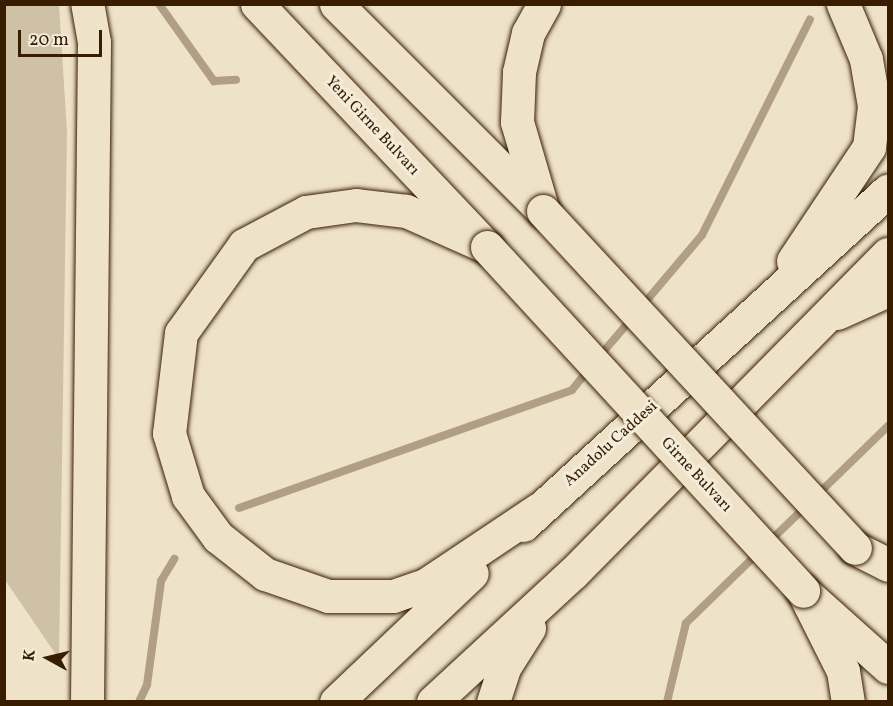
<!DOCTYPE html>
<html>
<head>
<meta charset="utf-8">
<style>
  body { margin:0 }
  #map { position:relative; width:893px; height:706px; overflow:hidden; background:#eee2c8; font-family:Vollkorn,serif }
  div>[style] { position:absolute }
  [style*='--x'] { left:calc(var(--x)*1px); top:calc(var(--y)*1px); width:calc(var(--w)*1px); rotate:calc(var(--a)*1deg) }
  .green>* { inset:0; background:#cfc1a6 }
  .stream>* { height:8px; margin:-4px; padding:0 4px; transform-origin:4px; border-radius:4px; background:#b09f84 }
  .roads { filter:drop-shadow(0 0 2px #381d01) drop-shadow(0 0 2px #381d01) }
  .primary>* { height:33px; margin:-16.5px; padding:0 16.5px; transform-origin:16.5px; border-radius:16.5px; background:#eee2c8 }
  .trunk>* { height:33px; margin:-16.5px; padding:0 16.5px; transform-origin:16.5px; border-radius:16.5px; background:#eee2c8 }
  .bridges { filter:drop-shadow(0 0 2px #381d01) drop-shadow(0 0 2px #381d01) }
  .primary-bridge>* { height:33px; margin:-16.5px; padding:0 16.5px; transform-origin:16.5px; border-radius:16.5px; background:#eee2c8 }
  span { translate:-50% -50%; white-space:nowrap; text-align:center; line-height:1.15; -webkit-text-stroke:6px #f4ecdb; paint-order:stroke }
  .street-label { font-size:16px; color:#381d01 }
  .frame { position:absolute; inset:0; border:6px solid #381d01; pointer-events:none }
  .north { position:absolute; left:18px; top:628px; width:60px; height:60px; -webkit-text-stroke:4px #f4ecdb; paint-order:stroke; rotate:278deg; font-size:16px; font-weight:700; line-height:24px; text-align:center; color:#381d01 }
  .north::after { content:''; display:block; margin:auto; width:21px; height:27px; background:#381d01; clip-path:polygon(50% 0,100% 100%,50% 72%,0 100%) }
  .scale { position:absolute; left:18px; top:30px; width:84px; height:27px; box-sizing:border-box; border:3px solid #381d01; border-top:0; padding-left:8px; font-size:18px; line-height:21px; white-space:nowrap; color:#381d01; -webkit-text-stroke:4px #f4ecdb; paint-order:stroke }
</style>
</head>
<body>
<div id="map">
  <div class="green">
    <div style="clip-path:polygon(4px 5px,59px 5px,67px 132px,59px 659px,5px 580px)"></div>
  </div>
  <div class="stream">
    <div style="--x:159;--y:4;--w:95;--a:54.5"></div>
    <div style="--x:214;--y:81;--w:22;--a:-3"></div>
    <div style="--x:642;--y:306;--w:93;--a:-49.8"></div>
    <div style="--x:702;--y:235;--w:241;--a:-63.4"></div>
    <div style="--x:597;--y:359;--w:57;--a:-49.3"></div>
    <div style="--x:815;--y:497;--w:102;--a:-44.2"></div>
    <div style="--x:239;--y:508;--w:353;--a:-19.5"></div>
    <div style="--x:572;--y:390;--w:27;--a:-51"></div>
    <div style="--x:768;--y:543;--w:53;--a:-44.2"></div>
    <div style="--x:139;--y:702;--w:19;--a:-65"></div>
    <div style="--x:147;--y:685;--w:105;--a:-82.3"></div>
    <div style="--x:161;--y:581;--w:26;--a:-59"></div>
    <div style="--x:667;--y:702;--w:81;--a:-76.5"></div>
    <div style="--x:686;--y:623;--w:102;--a:-44.2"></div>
  </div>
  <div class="roads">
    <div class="primary">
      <div style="--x:257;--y:4;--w:335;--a:46.6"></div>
      <div style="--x:336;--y:4;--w:293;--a:45"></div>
      <div style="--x:803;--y:591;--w:114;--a:41.8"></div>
    </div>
    <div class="trunk">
      <div style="--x:543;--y:211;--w:93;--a:-106.3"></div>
      <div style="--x:517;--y:122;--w:50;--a:-87.7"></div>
      <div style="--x:519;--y:72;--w:40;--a:-77"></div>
      <div style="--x:528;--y:33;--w:33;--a:-61"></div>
      <div style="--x:487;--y:247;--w:89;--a:-156"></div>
      <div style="--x:406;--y:211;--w:50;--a:-173.2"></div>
      <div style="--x:356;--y:205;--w:50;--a:172"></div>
      <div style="--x:306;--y:212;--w:70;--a:152"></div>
      <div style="--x:244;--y:245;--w:108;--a:125.6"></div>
      <div style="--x:181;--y:333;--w:101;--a:96.8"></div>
      <div style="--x:169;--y:433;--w:66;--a:73.2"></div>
      <div style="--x:188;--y:496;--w:51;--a:53.8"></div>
      <div style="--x:218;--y:537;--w:60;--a:38.2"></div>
      <div style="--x:265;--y:574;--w:67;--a:19.2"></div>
      <div style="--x:328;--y:596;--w:65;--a:0"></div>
      <div style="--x:393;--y:596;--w:36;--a:-19"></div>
      <div style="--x:427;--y:584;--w:135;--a:-33.8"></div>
      <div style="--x:793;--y:261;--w:137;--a:-56.3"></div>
      <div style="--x:869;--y:147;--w:41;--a:-83"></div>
      <div style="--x:874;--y:106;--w:48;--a:-99.7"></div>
      <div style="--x:866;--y:59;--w:60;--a:-112.7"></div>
      <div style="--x:837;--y:313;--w:56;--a:-24.3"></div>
      <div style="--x:523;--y:525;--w:495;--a:-42.5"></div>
      <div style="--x:855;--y:548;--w:37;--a:27"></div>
      <div style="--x:803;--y:591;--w:89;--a:63.4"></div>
      <div style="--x:843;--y:671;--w:31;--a:81"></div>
      <div style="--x:87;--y:702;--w:660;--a:-89.39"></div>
      <div style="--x:94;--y:42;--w:39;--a:-100"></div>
      <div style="--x:336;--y:702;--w:187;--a:-43.5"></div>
      <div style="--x:433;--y:702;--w:190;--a:-42.7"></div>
      <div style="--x:573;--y:573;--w:448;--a:-45.4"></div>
      <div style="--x:493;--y:702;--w:38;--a:-72"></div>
      <div style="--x:505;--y:666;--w:45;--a:-57.7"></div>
    </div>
  </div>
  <div class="bridges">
    <div class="primary-bridge">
      <div style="--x:543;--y:211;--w:459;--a:47.2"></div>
      <div style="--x:487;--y:247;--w:467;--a:47.4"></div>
    </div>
  </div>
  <div class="street-label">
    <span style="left:372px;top:126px;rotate:47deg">Yeni Girne Bulvarı</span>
    <span style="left:611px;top:444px;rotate:-42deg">Anadolu Caddesi</span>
    <span style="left:696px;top:475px;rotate:47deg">Girne Bulvarı</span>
  </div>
  <div class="frame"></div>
  <div class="north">K</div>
  <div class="scale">20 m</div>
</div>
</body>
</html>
